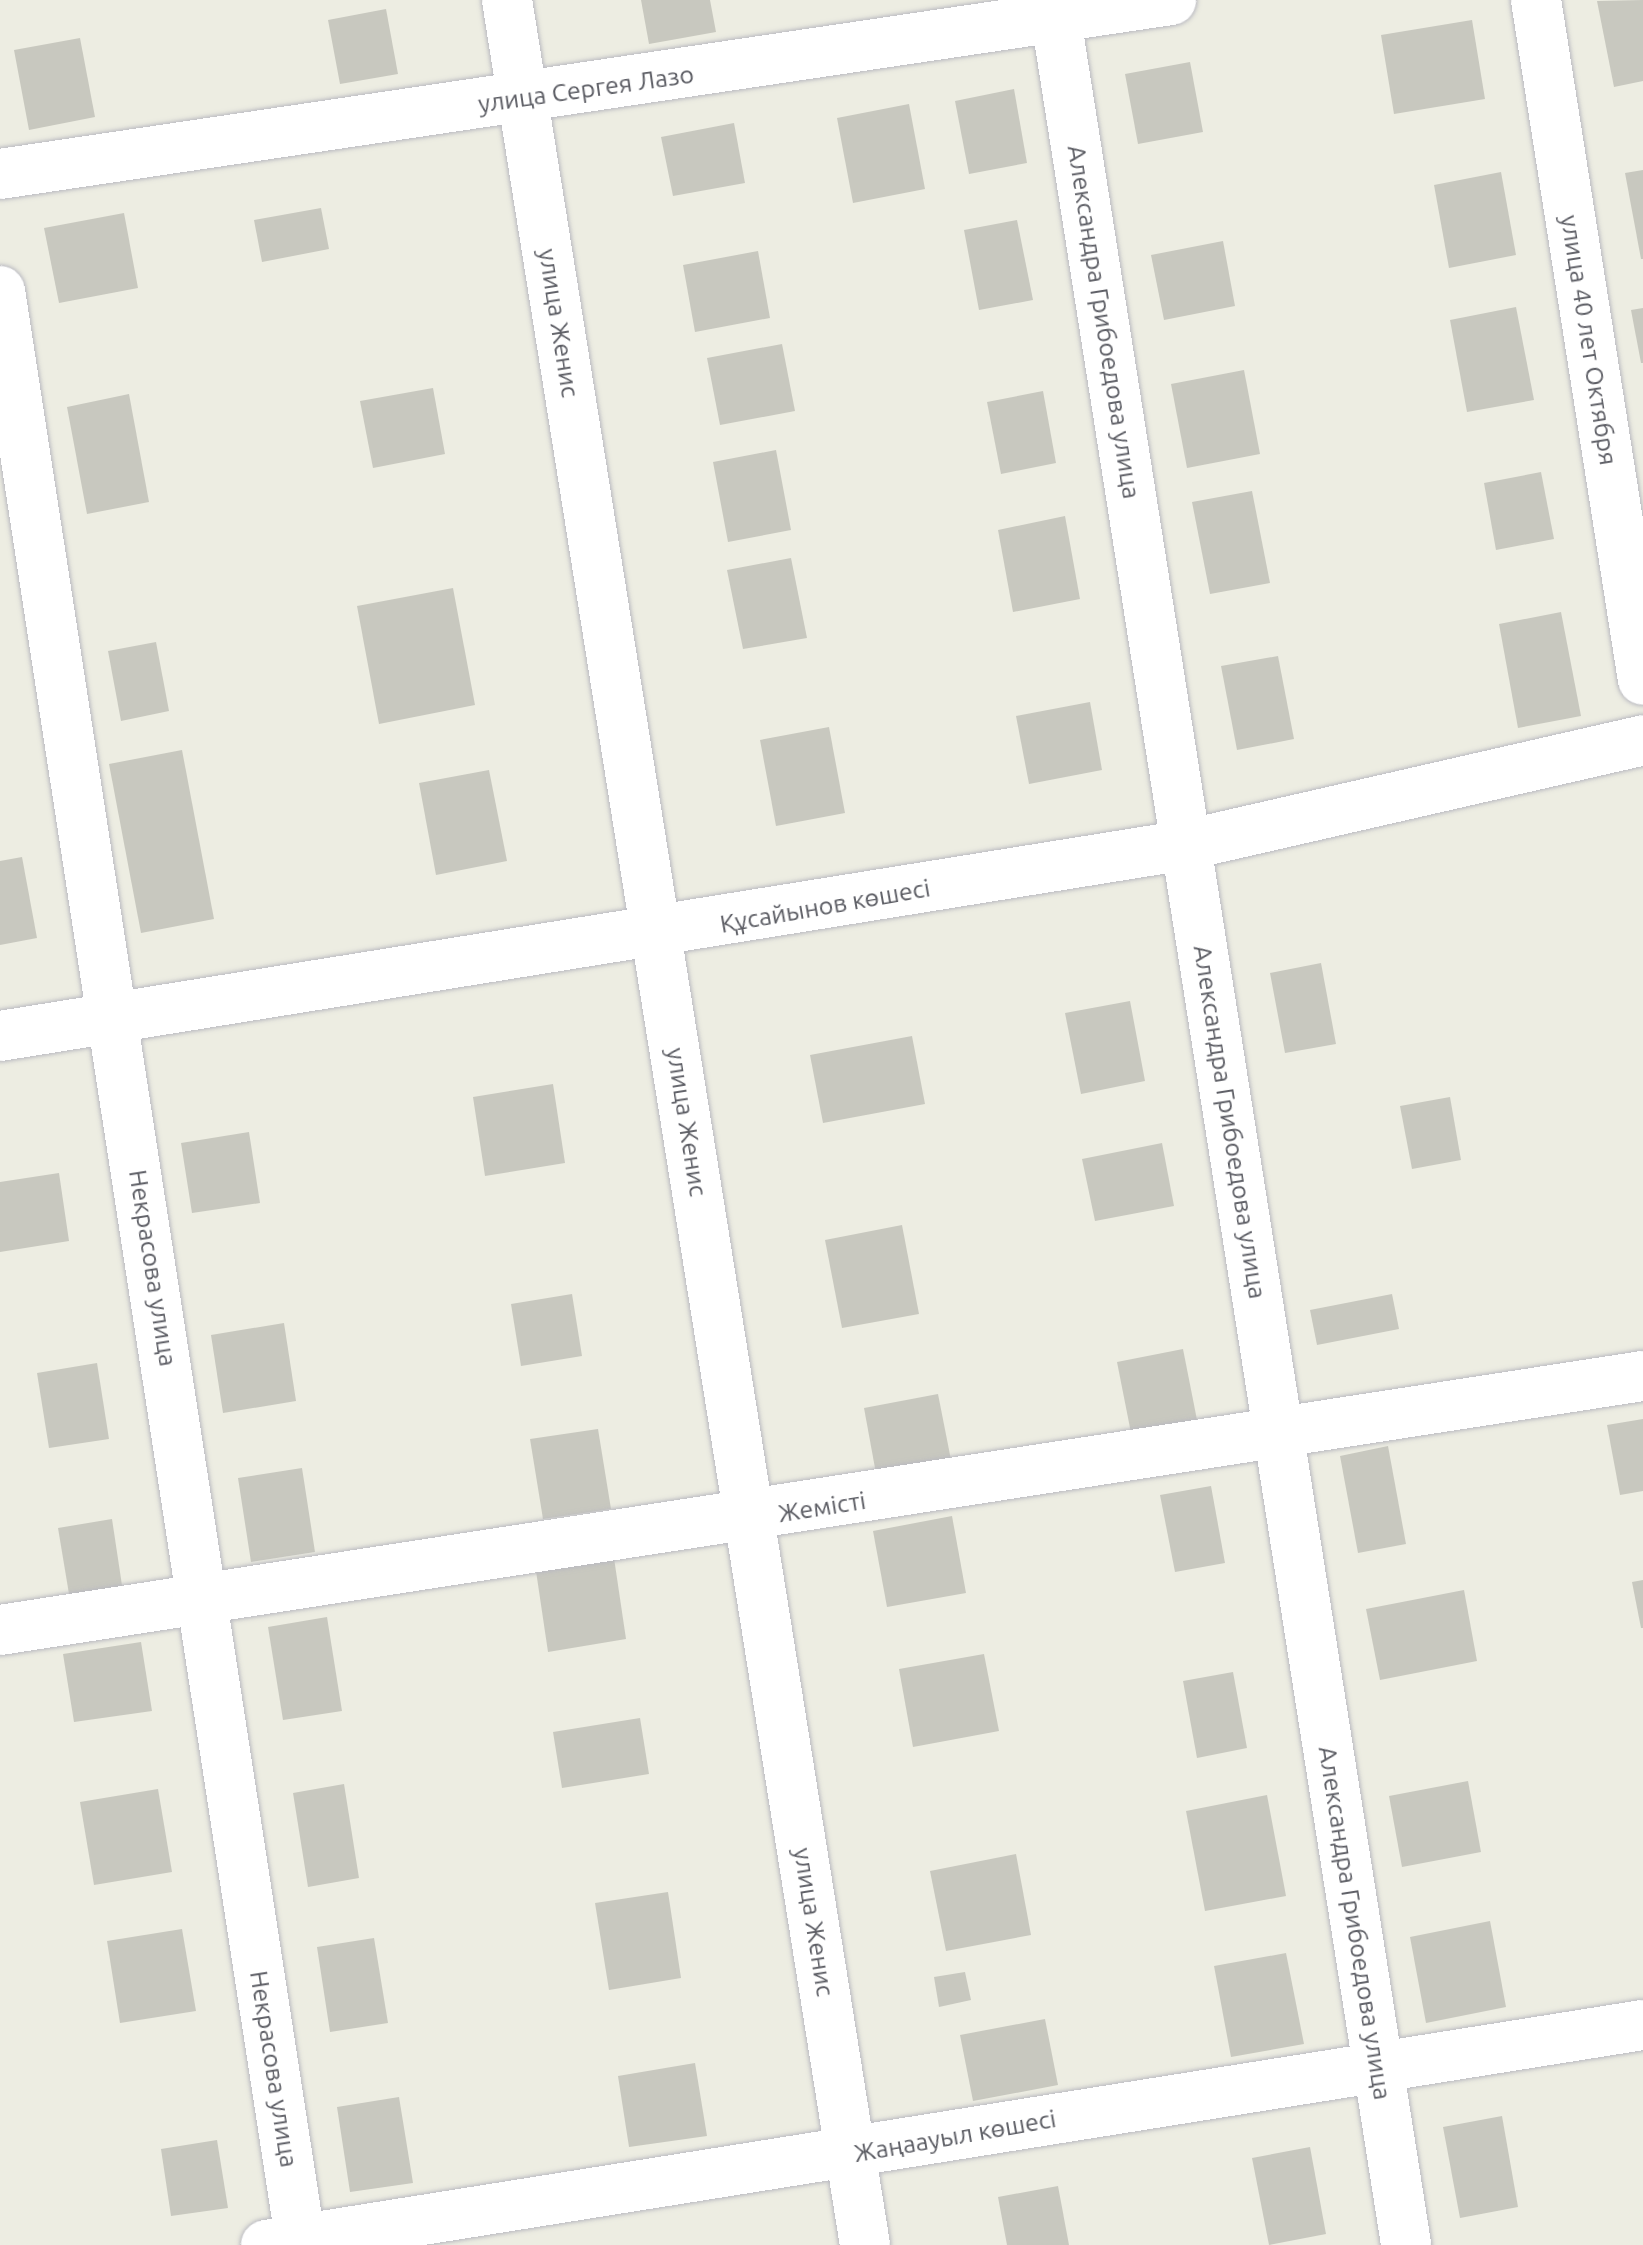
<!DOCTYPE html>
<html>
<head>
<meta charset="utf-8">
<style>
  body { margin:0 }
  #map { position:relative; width:1643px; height:2245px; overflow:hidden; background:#edede2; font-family:Ubuntu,sans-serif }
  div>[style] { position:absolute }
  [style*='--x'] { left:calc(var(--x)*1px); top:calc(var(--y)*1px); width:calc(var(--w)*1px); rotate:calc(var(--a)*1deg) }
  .building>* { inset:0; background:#c8c8bf }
  .roads { filter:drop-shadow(0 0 2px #babac1) drop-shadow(0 0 2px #babac1) }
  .minor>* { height:50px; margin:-25px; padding:0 25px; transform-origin:25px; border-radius:25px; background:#fff }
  span { translate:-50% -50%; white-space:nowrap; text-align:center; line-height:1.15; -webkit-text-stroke:9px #fff; paint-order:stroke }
  .street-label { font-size:25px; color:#5b5c63 }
</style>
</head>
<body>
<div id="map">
  <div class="building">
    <div style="clip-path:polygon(641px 0,710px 0,716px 32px,649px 44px)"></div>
    <div style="clip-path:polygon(1643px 0,1643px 81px,1614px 87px,1597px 1px)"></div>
    <div style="clip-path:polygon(386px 9px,398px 74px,340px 84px,328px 20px)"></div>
    <div style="clip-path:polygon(1472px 20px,1485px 99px,1394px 114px,1381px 35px)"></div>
    <div style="clip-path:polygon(80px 38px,95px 117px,29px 130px,14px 50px)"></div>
    <div style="clip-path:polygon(1190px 62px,1203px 132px,1138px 144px,1125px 74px)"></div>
    <div style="clip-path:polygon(1014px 89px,1027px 163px,969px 174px,955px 101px)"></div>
    <div style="clip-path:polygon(909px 104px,925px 189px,853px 203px,837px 118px)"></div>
    <div style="clip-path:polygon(734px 123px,745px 183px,673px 196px,661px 137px)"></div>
    <div style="clip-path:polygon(1643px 170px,1643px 259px,1641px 259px,1625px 173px)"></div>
    <div style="clip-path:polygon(1501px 172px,1516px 255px,1449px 268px,1434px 185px)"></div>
    <div style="clip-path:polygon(321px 208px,329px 249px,262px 262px,254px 220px)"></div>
    <div style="clip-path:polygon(124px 213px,138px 288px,59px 303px,44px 228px)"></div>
    <div style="clip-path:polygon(1017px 220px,1033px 300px,979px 310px,964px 230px)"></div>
    <div style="clip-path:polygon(1223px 241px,1235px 306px,1164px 320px,1151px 255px)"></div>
    <div style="clip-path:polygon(758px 251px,770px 318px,695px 332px,683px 265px)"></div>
    <div style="clip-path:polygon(1516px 307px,1534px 400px,1467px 412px,1450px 320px)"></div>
    <div style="clip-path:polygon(1643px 308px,1643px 363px,1641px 363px,1631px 310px)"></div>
    <div style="clip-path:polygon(782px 344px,795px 411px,720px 425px,707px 358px)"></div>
    <div style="clip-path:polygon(1244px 370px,1260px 454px,1187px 468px,1171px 384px)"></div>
    <div style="clip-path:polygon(433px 388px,445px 454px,373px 468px,360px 401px)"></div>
    <div style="clip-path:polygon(1043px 391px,1056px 463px,1001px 474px,987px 402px)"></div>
    <div style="clip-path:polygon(129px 394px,149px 502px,87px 514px,67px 407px)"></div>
    <div style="clip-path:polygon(776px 450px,791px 530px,728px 542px,713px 462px)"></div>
    <div style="clip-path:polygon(1541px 472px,1554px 539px,1496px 550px,1484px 483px)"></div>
    <div style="clip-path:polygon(1252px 491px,1270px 583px,1210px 594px,1192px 502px)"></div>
    <div style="clip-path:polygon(1065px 516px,1080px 599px,1013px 612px,998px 530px)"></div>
    <div style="clip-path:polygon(791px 558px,807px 638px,743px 649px,727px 570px)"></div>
    <div style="clip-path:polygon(453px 588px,475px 705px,379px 724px,357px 606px)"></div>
    <div style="clip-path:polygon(1561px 612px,1581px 716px,1518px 728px,1499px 624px)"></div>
    <div style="clip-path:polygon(156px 642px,169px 711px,121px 721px,108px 651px)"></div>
    <div style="clip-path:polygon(1278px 656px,1294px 739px,1237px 750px,1221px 666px)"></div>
    <div style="clip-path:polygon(1090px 702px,1102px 770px,1029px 784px,1016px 716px)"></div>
    <div style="clip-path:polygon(829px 727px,845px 813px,776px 826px,760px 740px)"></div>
    <div style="clip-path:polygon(182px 750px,214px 919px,141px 933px,109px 764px)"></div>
    <div style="clip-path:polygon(489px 770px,507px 861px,436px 875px,419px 783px)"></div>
    <div style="clip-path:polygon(22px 857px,37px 938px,0 945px,0 861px)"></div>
    <div style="clip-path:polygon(1321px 963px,1336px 1044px,1285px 1053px,1270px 973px)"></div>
    <div style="clip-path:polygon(1130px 1001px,1145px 1081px,1081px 1094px,1065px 1013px)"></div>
    <div style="clip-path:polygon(912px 1036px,925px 1104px,823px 1123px,810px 1055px)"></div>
    <div style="clip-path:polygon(553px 1084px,565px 1163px,485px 1176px,473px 1097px)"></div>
    <div style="clip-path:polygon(1450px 1097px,1461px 1160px,1412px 1169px,1400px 1106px)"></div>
    <div style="clip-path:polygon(249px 1132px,260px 1203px,192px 1213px,181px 1143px)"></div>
    <div style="clip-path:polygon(1162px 1143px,1174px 1206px,1095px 1221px,1082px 1159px)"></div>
    <div style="clip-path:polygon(59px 1173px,69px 1241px,0 1252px,0 1182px)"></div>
    <div style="clip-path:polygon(902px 1225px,919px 1314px,842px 1328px,825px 1240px)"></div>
    <div style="clip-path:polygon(572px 1294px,582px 1356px,521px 1366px,511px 1304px)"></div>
    <div style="clip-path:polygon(1392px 1294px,1399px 1329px,1317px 1345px,1310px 1310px)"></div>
    <div style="clip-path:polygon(284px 1323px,296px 1401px,223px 1413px,211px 1335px)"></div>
    <div style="clip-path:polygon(1183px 1349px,1198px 1425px,1132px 1438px,1117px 1362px)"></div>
    <div style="clip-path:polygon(97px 1363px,109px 1439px,49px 1448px,37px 1373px)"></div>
    <div style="clip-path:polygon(938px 1394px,952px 1465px,877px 1479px,864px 1408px)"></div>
    <div style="clip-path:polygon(1643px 1419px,1643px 1491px,1620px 1495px,1607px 1425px)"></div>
    <div style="clip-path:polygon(598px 1429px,611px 1509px,543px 1519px,530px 1439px)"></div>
    <div style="clip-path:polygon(1388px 1446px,1406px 1544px,1358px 1553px,1340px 1456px)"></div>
    <div style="clip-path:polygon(302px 1468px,315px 1552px,251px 1562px,238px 1478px)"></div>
    <div style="clip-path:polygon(1211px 1486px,1225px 1563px,1175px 1572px,1160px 1495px)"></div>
    <div style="clip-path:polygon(952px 1516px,966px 1593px,887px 1607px,873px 1531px)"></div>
    <div style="clip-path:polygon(112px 1519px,123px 1592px,70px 1600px,58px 1528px)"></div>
    <div style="clip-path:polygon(614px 1558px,626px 1639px,548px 1652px,536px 1571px)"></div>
    <div style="clip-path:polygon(1643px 1580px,1643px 1628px,1641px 1628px,1632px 1582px)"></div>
    <div style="clip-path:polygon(1464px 1590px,1477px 1661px,1380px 1680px,1366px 1609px)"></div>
    <div style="clip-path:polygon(327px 1617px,342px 1711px,283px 1720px,268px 1627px)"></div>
    <div style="clip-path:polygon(141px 1642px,152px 1711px,74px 1722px,63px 1654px)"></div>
    <div style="clip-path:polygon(984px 1654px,999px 1731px,913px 1747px,899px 1669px)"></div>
    <div style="clip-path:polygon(1233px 1672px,1247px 1748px,1197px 1758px,1183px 1681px)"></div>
    <div style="clip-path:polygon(640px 1718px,649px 1774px,562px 1788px,553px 1732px)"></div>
    <div style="clip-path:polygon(1468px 1781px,1481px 1852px,1402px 1867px,1389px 1796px)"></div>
    <div style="clip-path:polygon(344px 1784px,359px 1878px,308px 1887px,293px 1793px)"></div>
    <div style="clip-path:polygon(158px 1789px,172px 1872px,94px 1885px,80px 1802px)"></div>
    <div style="clip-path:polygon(1267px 1795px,1286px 1896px,1205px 1911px,1186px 1811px)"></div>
    <div style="clip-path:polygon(1016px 1854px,1031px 1935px,946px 1951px,930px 1871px)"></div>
    <div style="clip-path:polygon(668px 1892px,681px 1978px,609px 1990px,595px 1903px)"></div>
    <div style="clip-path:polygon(1490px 1921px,1506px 2007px,1426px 2023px,1410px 1937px)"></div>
    <div style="clip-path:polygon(182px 1929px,196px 2011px,120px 2023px,107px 1941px)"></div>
    <div style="clip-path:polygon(374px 1938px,388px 2023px,330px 2032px,317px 1947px)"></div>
    <div style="clip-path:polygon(1286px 1953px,1304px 2044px,1231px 2057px,1214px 1966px)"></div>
    <div style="clip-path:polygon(965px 1972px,971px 2000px,939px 2007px,934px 1977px)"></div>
    <div style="clip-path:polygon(1045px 2019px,1058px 2085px,973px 2101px,960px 2035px)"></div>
    <div style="clip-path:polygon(695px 2063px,707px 2136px,629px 2147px,618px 2076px)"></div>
    <div style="clip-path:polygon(399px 2097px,413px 2183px,350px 2192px,337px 2107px)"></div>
    <div style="clip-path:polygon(1502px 2116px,1518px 2207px,1460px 2218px,1443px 2127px)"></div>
    <div style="clip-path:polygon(217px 2140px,228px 2208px,171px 2216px,161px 2149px)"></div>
    <div style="clip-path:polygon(1310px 2147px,1326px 2234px,1269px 2245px,1252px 2158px)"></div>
    <div style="clip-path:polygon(1058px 2186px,1069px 2245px,1007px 2245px,998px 2197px)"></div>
  </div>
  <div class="roads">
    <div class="minor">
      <div style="--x:507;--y:0;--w:2273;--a:80.94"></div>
      <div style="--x:1053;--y:0;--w:2273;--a:81.06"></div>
      <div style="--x:1536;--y:0;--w:688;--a:81.06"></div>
      <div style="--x:0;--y:174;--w:1184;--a:-8.45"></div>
      <div style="--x:0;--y:291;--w:1977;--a:81.24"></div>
      <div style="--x:0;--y:1036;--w:1201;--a:-9.15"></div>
      <div style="--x:1186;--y:845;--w:469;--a:-12.9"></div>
      <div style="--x:0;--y:1630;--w:1663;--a:-8.79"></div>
      <div style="--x:266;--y:2245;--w:1394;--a:-9.08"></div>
    </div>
  </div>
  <div class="street-label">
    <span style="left:586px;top:89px;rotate:-8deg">улица Сергея Лазо</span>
    <span style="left:1104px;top:322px;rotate:81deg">Александра Грибоедова улица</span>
    <span style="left:559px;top:323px;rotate:81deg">улица Женис</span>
    <span style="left:1589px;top:340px;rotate:81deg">улица 40 лет Октября</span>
    <span style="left:825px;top:906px;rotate:-10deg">Құсайынов көшесі</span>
    <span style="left:687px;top:1122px;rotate:81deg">улица Женис</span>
    <span style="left:1230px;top:1122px;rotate:81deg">Александра Грибоедова улица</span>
    <span style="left:153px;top:1268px;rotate:81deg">Некрасова улица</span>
    <span style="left:822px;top:1507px;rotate:-9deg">Жемісті</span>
    <span style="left:814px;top:1922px;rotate:81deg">улица Женис</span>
    <span style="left:1355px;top:1923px;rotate:81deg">Александра Грибоедова улица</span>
    <span style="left:274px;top:2069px;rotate:81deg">Некрасова улица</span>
    <span style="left:955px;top:2136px;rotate:-10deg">Жаңаауыл көшесі</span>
  </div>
</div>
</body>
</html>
